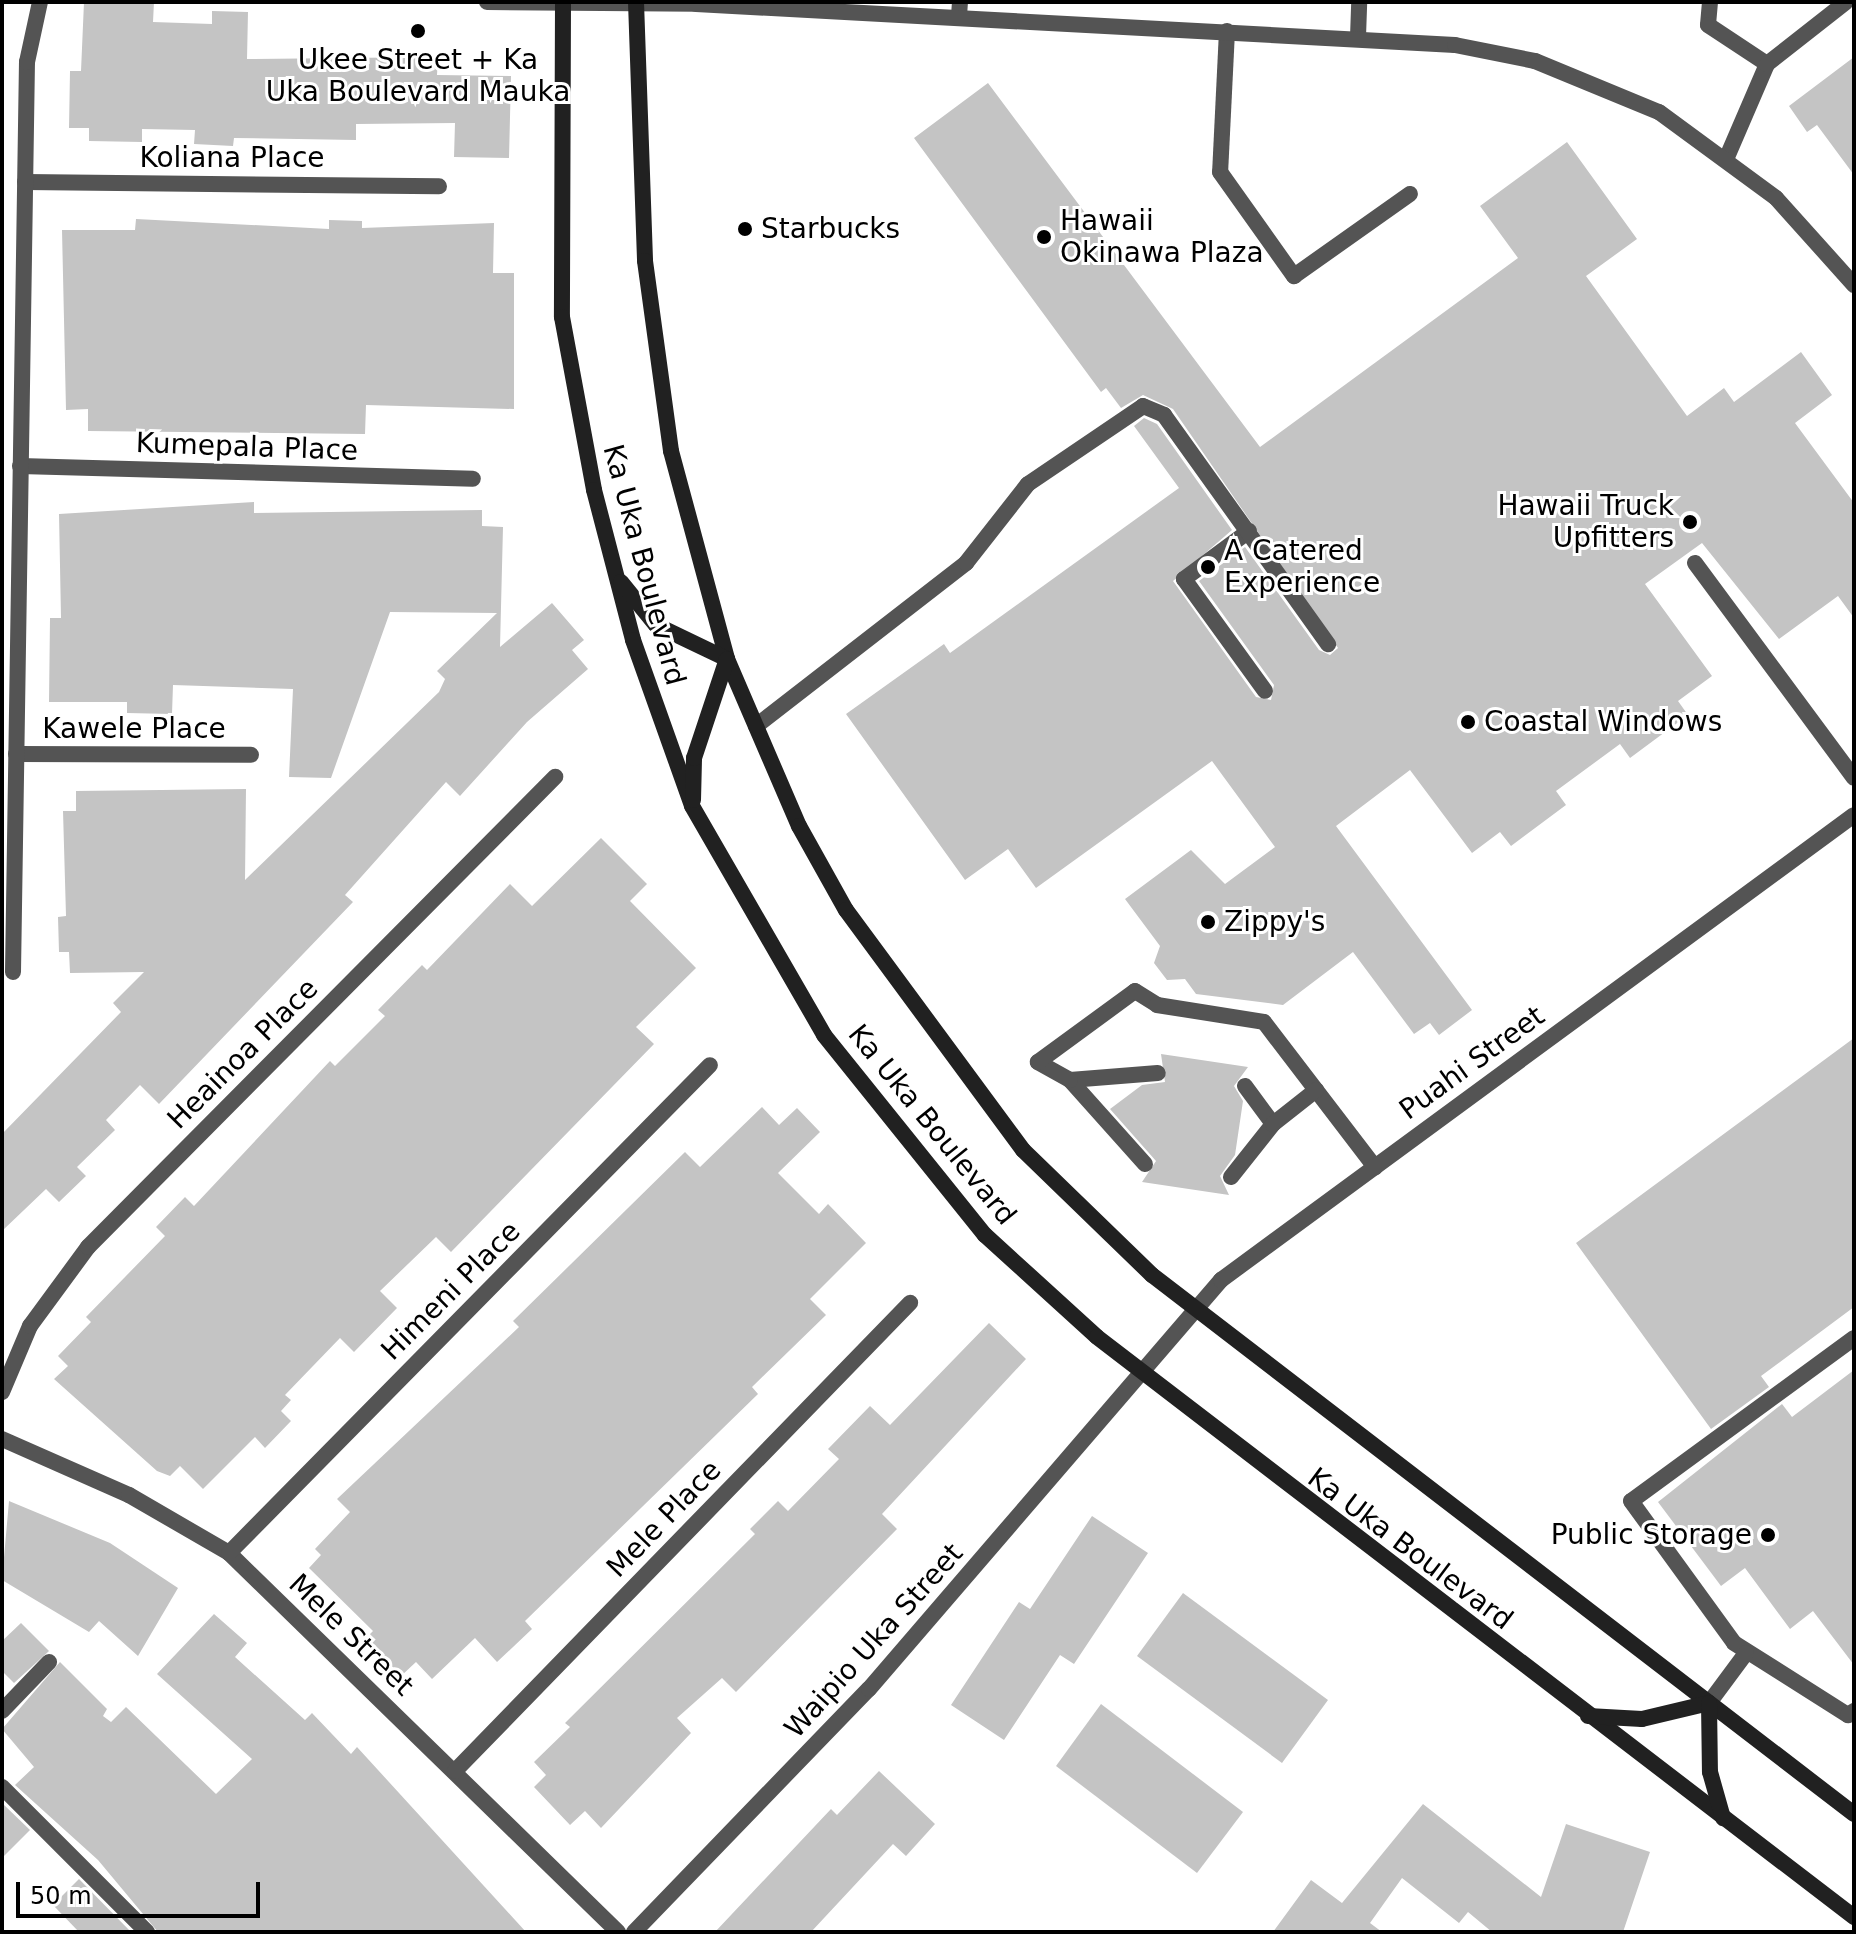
<!DOCTYPE html>
<html>
<head>
<meta charset="utf-8">
<style>
  body { margin:0 }
  #map { position:relative; width:1856px; height:1934px; overflow:hidden; background:#fff; font-family:"DejaVu Sans",sans-serif }
  div>[style] { position:absolute }
  [style*='--x'] { left:calc(var(--x)*1px); top:calc(var(--y)*1px); width:calc(var(--w)*1px); rotate:calc(var(--a)*1deg) }
  .building>* { inset:0; background:#c4c4c4 }
  .service>* { height:16px; margin:-8px; padding:0 8px; transform-origin:8px; border-radius:8px; background:#545454 }
  .minor>* { height:16px; margin:-8px; padding:0 8px; transform-origin:8px; border-radius:8px; background:#545454 }
  .tertiary>* { height:16px; margin:-8px; padding:0 8px; transform-origin:8px; border-radius:8px; background:#545454 }
  .secondary>* { height:16px; margin:-8px; padding:0 8px; transform-origin:8px; border-radius:8px; background:#212121 }
  .dots>* { width:22px; height:22px; translate:-50% -50%; box-sizing:border-box; border:4px solid #fff; border-radius:50% }
  span { translate:-50% -50%; white-space:nowrap; text-align:center; line-height:1.15; -webkit-text-stroke:6px #fff; paint-order:stroke }
  .poi-label { font-size:28px; color:#000 }
  .left { translate:0 -50%; text-align:left }
  .right { translate:-100% -50%; text-align:right }
  .street-label { font-size:28px; color:#000 }
  .frame { position:absolute; inset:0; border:4px solid #000; pointer-events:none }
  .scale { position:absolute; left:16px; top:1882px; width:244px; height:36px; box-sizing:border-box; border:4px solid #000; border-top:0; padding-left:10px; font-size:24px; line-height:28px; white-space:nowrap; color:#000; -webkit-text-stroke:6px #fff; paint-order:stroke }
</style>
</head>
<body>
<div id="map">
  <div class="building">
    <div style="clip-path:polygon(84px 2px,154px 2px,153px 22px,212px 24px,212px 11px,248px 12px,247px 59px,438px 57px,437px 75px,511px 76px,509px 158px,454px 157px,455px 123px,356px 124px,356px 140px,234px 138px,233px 146px,194px 144px,195px 130px,142px 129px,142px 142px,89px 141px,89px 128px,69px 128px,70px 71px,81px 71px)"></div>
    <div style="clip-path:polygon(1854px 57px,1854px 175px,1817px 125px,1807px 132px,1789px 106px)"></div>
    <div style="clip-path:polygon(988px 83px,1260px 447px,1518px 258px,1480px 206px,1567px 142px,1637px 239px,1586px 276px,1687px 416px,1724px 388px,1734px 402px,1801px 352px,1832px 395px,1795px 423px,1854px 503px,1854px 618px,1838px 596px,1779px 639px,1702px 543px,1645px 584px,1712px 676px,1678px 701px,1688px 715px,1630px 758px,1620px 744px,1556px 791px,1566px 805px,1511px 846px,1500px 832px,1472px 853px,1410px 770px,1336px 826px,1472px 1010px,1439px 1035px,1430px 1023px,1414px 1034px,1353px 952px,1283px 1005px,1196px 994px,1185px 979px,1167px 980px,1154px 963px,1160px 946px,1125px 899px,1191px 850px,1225px 884px,1275px 847px,1212px 761px,1036px 888px,1008px 849px,965px 880px,846px 714px,944px 644px,950px 653px,1179px 488px,1134px 426px,1144px 418px,1157px 424px,1232px 530px,1173px 581px,1256px 697px,1271px 700px,1274px 685px,1199px 581px,1245px 547px,1319px 650px,1330px 655px,1338px 648px,1173px 409px,1143px 395px,1121px 408px,1106px 388px,1101px 392px,914px 138px)"></div>
    <div style="clip-path:polygon(136px 219px,329px 229px,329px 220px,362px 221px,362px 228px,494px 223px,493px 273px,514px 273px,514px 409px,366px 405px,365px 434px,88px 431px,88px 409px,66px 410px,62px 230px,135px 230px)"></div>
    <div style="clip-path:polygon(254px 502px,254px 513px,482px 510px,482px 526px,503px 527px,500px 647px,552px 603px,584px 640px,572px 650px,588px 669px,527px 722px,460px 796px,446px 782px,345px 895px,353px 902px,159px 1104px,140px 1085px,106px 1120px,115px 1130px,77px 1167px,86px 1176px,59px 1202px,46px 1189px,2px 1231px,2px 1134px,121px 1012px,113px 1003px,144px 972px,70px 973px,69px 952px,59px 952px,58px 917px,66px 916px,63px 811px,76px 811px,76px 791px,246px 789px,245px 880px,439px 692px,445px 679px,437px 671px,497px 613px,390px 612px,331px 778px,289px 777px,293px 689px,173px 685px,172px 714px,127px 713px,127px 702px,49px 702px,50px 618px,61px 618px,59px 514px)"></div>
    <div style="clip-path:polygon(601px 838px,647px 884px,630px 901px,696px 968px,636px 1027px,654px 1044px,451px 1252px,436px 1237px,380px 1291px,397px 1308px,354px 1352px,340px 1338px,285px 1395px,291px 1400px,281px 1411px,291px 1421px,265px 1448px,255px 1437px,203px 1489px,180px 1466px,170px 1476px,157px 1471px,54px 1379px,68px 1366px,58px 1356px,91px 1322px,86px 1317px,165px 1236px,156px 1227px,185px 1197px,194px 1206px,330px 1061px,335px 1066px,385px 1016px,378px 1010px,422px 965px,427px 970px,510px 884px,532px 906px)"></div>
    <div style="clip-path:polygon(1854px 1038px,1854px 1307px,1761px 1376px,1769px 1387px,1711px 1429px,1576px 1243px)"></div>
    <div style="clip-path:polygon(1161px 1054px,1248px 1067px,1234px 1086px,1243px 1101px,1235px 1155px,1220px 1176px,1229px 1195px,1142px 1182px,1156px 1161px,1110px 1109px,1142px 1085px,1165px 1082px)"></div>
    <div style="clip-path:polygon(762px 1107px,779px 1125px,797px 1108px,820px 1132px,778px 1173px,819px 1214px,828px 1204px,866px 1243px,810px 1299px,826px 1315px,752px 1387px,758px 1394px,525px 1621px,532px 1629px,497px 1662px,475px 1638px,432px 1679px,416px 1662px,401px 1676px,366px 1638px,373px 1631px,309px 1568px,321px 1555px,315px 1549px,350px 1512px,337px 1499px,519px 1327px,513px 1321px,685px 1152px,700px 1167px)"></div>
    <div style="clip-path:polygon(989px 1323px,1026px 1359px,882px 1514px,897px 1529px,736px 1692px,722px 1678px,677px 1718px,691px 1733px,601px 1828px,585px 1811px,570px 1825px,534px 1787px,546px 1775px,534px 1762px,570px 1727px,565px 1723px,755px 1534px,750px 1529px,778px 1501px,788px 1511px,839px 1459px,828px 1449px,870px 1406px,890px 1425px)"></div>
    <div style="clip-path:polygon(1854px 1370px,1854px 1665px,1813px 1611px,1790px 1629px,1745px 1568px,1721px 1586px,1658px 1502px,1782px 1404px,1792px 1417px)"></div>
    <div style="clip-path:polygon(9px 1501px,110px 1543px,178px 1588px,138px 1656px,99px 1621px,89px 1632px,2px 1580px)"></div>
    <div style="clip-path:polygon(1092px 1516px,1148px 1553px,1074px 1664px,1060px 1655px,1004px 1740px,951px 1705px,1019px 1602px,1030px 1609px)"></div>
    <div style="clip-path:polygon(1183px 1593px,1328px 1700px,1282px 1763px,1137px 1656px)"></div>
    <div style="clip-path:polygon(214px 1614px,247px 1643px,235px 1657px,305px 1720px,312px 1713px,351px 1754px,357px 1747px,526px 1932px,158px 1932px,98px 1860px,15px 1785px,34px 1767px,2px 1729px,60px 1662px,107px 1709px,103px 1716px,111px 1722px,126px 1707px,216px 1794px,252px 1759px,157px 1674px)"></div>
    <div style="clip-path:polygon(21px 1623px,49px 1651px,14px 1683px,2px 1671px,2px 1641px)"></div>
    <div style="clip-path:polygon(1101px 1704px,1243px 1812px,1197px 1873px,1056px 1766px)"></div>
    <div style="clip-path:polygon(879px 1771px,935px 1824px,906px 1856px,893px 1844px,811px 1932px,715px 1932px,831px 1809px,837px 1815px)"></div>
    <div style="clip-path:polygon(2px 1803px,30px 1830px,2px 1858px)"></div>
    <div style="clip-path:polygon(1423px 1804px,1541px 1897px,1566px 1824px,1650px 1852px,1623px 1932px,1492px 1932px,1468px 1912px,1459px 1923px,1402px 1878px,1370px 1923px,1382px 1932px,1273px 1932px,1311px 1880px,1342px 1903px)"></div>
    <div style="clip-path:polygon(79px 1879px,131px 1932px,79px 1932px,53px 1905px)"></div>
  </div>
  <div class="service">
    <div style="--x:1710;--y:2;--w:23;--a:95"></div>
    <div style="--x:1708;--y:25;--w:71;--a:33.5"></div>
    <div style="--x:959;--y:16;--w:14;--a:-86"></div>
    <div style="--x:1227;--y:31;--w:141;--a:92.8"></div>
    <div style="--x:1220;--y:172;--w:128;--a:54.6"></div>
    <div style="--x:1294;--y:276;--w:142;--a:-35.3"></div>
    <div style="--x:1358;--y:37;--w:35;--a:-88"></div>
    <div style="--x:1727;--y:157;--w:101;--a:-66.7"></div>
    <div style="--x:1767;--y:64;--w:100;--a:-38.1"></div>
    <div style="--x:1249;--y:531;--w:81;--a:143.6"></div>
    <div style="--x:1184;--y:579;--w:138;--a:54.1"></div>
    <div style="--x:1695;--y:563;--w:267;--a:53.5"></div>
    <div style="--x:756;--y:726;--w:266;--a:-37.8"></div>
    <div style="--x:966;--y:563;--w:100;--a:-51.9"></div>
    <div style="--x:1028;--y:484;--w:139;--a:-34.1"></div>
    <div style="--x:1143;--y:406;--w:23;--a:23"></div>
    <div style="--x:1164;--y:415;--w:282;--a:54.4"></div>
    <div style="--x:1070;--y:1080;--w:88;--a:-4.5"></div>
    <div style="--x:1245;--y:1086;--w:47;--a:53.6"></div>
    <div style="--x:1145;--y:1164;--w:113;--a:-131.8"></div>
    <div style="--x:1070;--y:1080;--w:37;--a:-151"></div>
    <div style="--x:1038;--y:1062;--w:120;--a:-36.2"></div>
    <div style="--x:1135;--y:991;--w:26;--a:32"></div>
    <div style="--x:1157;--y:1005;--w:108;--a:9"></div>
    <div style="--x:1264;--y:1022;--w:183;--a:52.6"></div>
    <div style="--x:1231;--y:1177;--w:68;--a:-51.6"></div>
    <div style="--x:1273;--y:1124;--w:55;--a:-38.3"></div>
    <div style="--x:1854;--y:1338;--w:276;--a:143.8"></div>
    <div style="--x:1631;--y:1501;--w:175;--a:54"></div>
    <div style="--x:1734;--y:1643;--w:135;--a:32.3"></div>
    <div style="--x:1848;--y:1715;--w:7;--a:-34"></div>
    <div style="--x:1709;--y:1703;--w:62;--a:-53.5"></div>
    <div style="--x:2;--y:1711;--w:68;--a:-46.2"></div>
    <div style="--x:2;--y:1787;--w:205;--a:45"></div>
  </div>
  <div class="minor">
    <div style="--x:25;--y:182;--w:414;--a:0.6"></div>
    <div style="--x:20;--y:466;--w:453;--a:1.6"></div>
    <div style="--x:16;--y:754;--w:235;--a:0.2"></div>
    <div style="--x:13;--y:972;--w:910;--a:-89.12"></div>
    <div style="--x:27;--y:62;--w:61;--a:-77.8"></div>
    <div style="--x:2;--y:1392;--w:72;--a:-67"></div>
    <div style="--x:30;--y:1326;--w:98;--a:-53.7"></div>
    <div style="--x:88;--y:1247;--w:663;--a:-45.18"></div>
    <div style="--x:2;--y:1439;--w:139;--a:23.8"></div>
    <div style="--x:129;--y:1495;--w:116;--a:30.1"></div>
    <div style="--x:229;--y:1553;--w:543;--a:44.25"></div>
    <div style="--x:229;--y:1553;--w:685;--a:-45.41"></div>
    <div style="--x:455;--y:1771;--w:653;--a:-45.81"></div>
  </div>
  <div class="tertiary">
    <div style="--x:487;--y:2;--w:209;--a:0.5"></div>
    <div style="--x:696;--y:4;--w:760;--a:3.09"></div>
    <div style="--x:1455;--y:45;--w:82;--a:11.3"></div>
    <div style="--x:1535;--y:61;--w:134;--a:22.4"></div>
    <div style="--x:1659;--y:112;--w:145;--a:36.3"></div>
    <div style="--x:1776;--y:198;--w:117;--a:48.1"></div>
    <div style="--x:634;--y:1932;--w:338;--a:-46"></div>
    <div style="--x:869;--y:1689;--w:540;--a:-49.28"></div>
    <div style="--x:1221;--y:1280;--w:785;--a:-36.3"></div>
  </div>
  <div class="secondary">
    <div style="--x:563;--y:2;--w:315;--a:90.2"></div>
    <div style="--x:562;--y:317;--w:176;--a:79.5"></div>
    <div style="--x:594;--y:490;--w:155;--a:75.4"></div>
    <div style="--x:633;--y:640;--w:176;--a:70.4"></div>
    <div style="--x:692;--y:806;--w:264;--a:60"></div>
    <div style="--x:824;--y:1035;--w:257;--a:51.2"></div>
    <div style="--x:985;--y:1235;--w:151;--a:42.3"></div>
    <div style="--x:1097;--y:1337;--w:954;--a:37.46"></div>
    <div style="--x:636;--y:2;--w:259;--a:88"></div>
    <div style="--x:645;--y:261;--w:192;--a:82.2"></div>
    <div style="--x:671;--y:451;--w:215;--a:74.9"></div>
    <div style="--x:727;--y:659;--w:182;--a:66.7"></div>
    <div style="--x:799;--y:826;--w:96;--a:60.8"></div>
    <div style="--x:846;--y:910;--w:298;--a:53.6"></div>
    <div style="--x:1023;--y:1150;--w:180;--a:44.1"></div>
    <div style="--x:1152;--y:1275;--w:885;--a:37.52"></div>
    <div style="--x:621;--y:582;--w:55;--a:50.9"></div>
    <div style="--x:656;--y:625;--w:79;--a:25.6"></div>
    <div style="--x:693;--y:800;--w:42;--a:-88.6"></div>
    <div style="--x:694;--y:758;--w:104;--a:-71.6"></div>
    <div style="--x:1588;--y:1716;--w:54;--a:3.2"></div>
    <div style="--x:1642;--y:1719;--w:69;--a:-13.4"></div>
    <div style="--x:1709;--y:1703;--w:69;--a:89.2"></div>
    <div style="--x:1710;--y:1772;--w:48;--a:74.2"></div>
  </div>
  <div class="dots">
    <div style="left:418px;top:31px;background:#000"></div>
    <div style="left:745px;top:229px;background:#000"></div>
    <div style="left:1044px;top:237px;background:#000"></div>
    <div style="left:1690px;top:522px;background:#000"></div>
    <div style="left:1208px;top:567px;background:#000"></div>
    <div style="left:1468px;top:722px;background:#000"></div>
    <div style="left:1208px;top:922px;background:#000"></div>
    <div style="left:1768px;top:1535px;background:#000"></div>
  </div>
  <div class="poi-label">
    <span style="left:418px;top:76px">Ukee Street + Ka<br>Uka Boulevard Mauka</span>
    <span class="left" style="left:1060px;top:237px">Hawaii<br>Okinawa Plaza</span>
    <span class="left" style="left:761px;top:229px">Starbucks</span>
    <span class="right" style="left:1674px;top:522px">Hawaii Truck<br>Upfitters</span>
    <span class="left" style="left:1224px;top:567px">A Catered<br>Experience</span>
    <span class="left" style="left:1484px;top:722px">Coastal Windows</span>
    <span class="left" style="left:1224px;top:922px">Zippy's</span>
    <span class="right" style="left:1752px;top:1535px">Public Storage</span>
  </div>
  <div class="street-label">
    <span style="left:232px;top:158px">Koliana Place</span>
    <span style="left:247px;top:447px;rotate:2deg">Kumepala Place</span>
    <span style="left:644px;top:565px;rotate:75deg">Ka Uka Boulevard</span>
    <span style="left:134px;top:729px">Kawele Place</span>
    <span style="left:243px;top:1054px;rotate:-45deg">Heainoa Place</span>
    <span style="left:1472px;top:1063px;rotate:-36deg">Puahi Street</span>
    <span style="left:932px;top:1125px;rotate:51deg">Ka Uka Boulevard</span>
    <span style="left:451px;top:1291px;rotate:-45deg">Himeni Place</span>
    <span style="left:664px;top:1519px;rotate:-46deg">Mele Place</span>
    <span style="left:1410px;top:1549px;rotate:37deg">Ka Uka Boulevard</span>
    <span style="left:351px;top:1635px;rotate:44deg">Mele Street</span>
    <span style="left:874px;top:1641px;rotate:-48deg">Waipio Uka Street</span>
  </div>
  <div class="frame"></div>
  <div class="scale">50 m</div>
</div>
</body>
</html>
